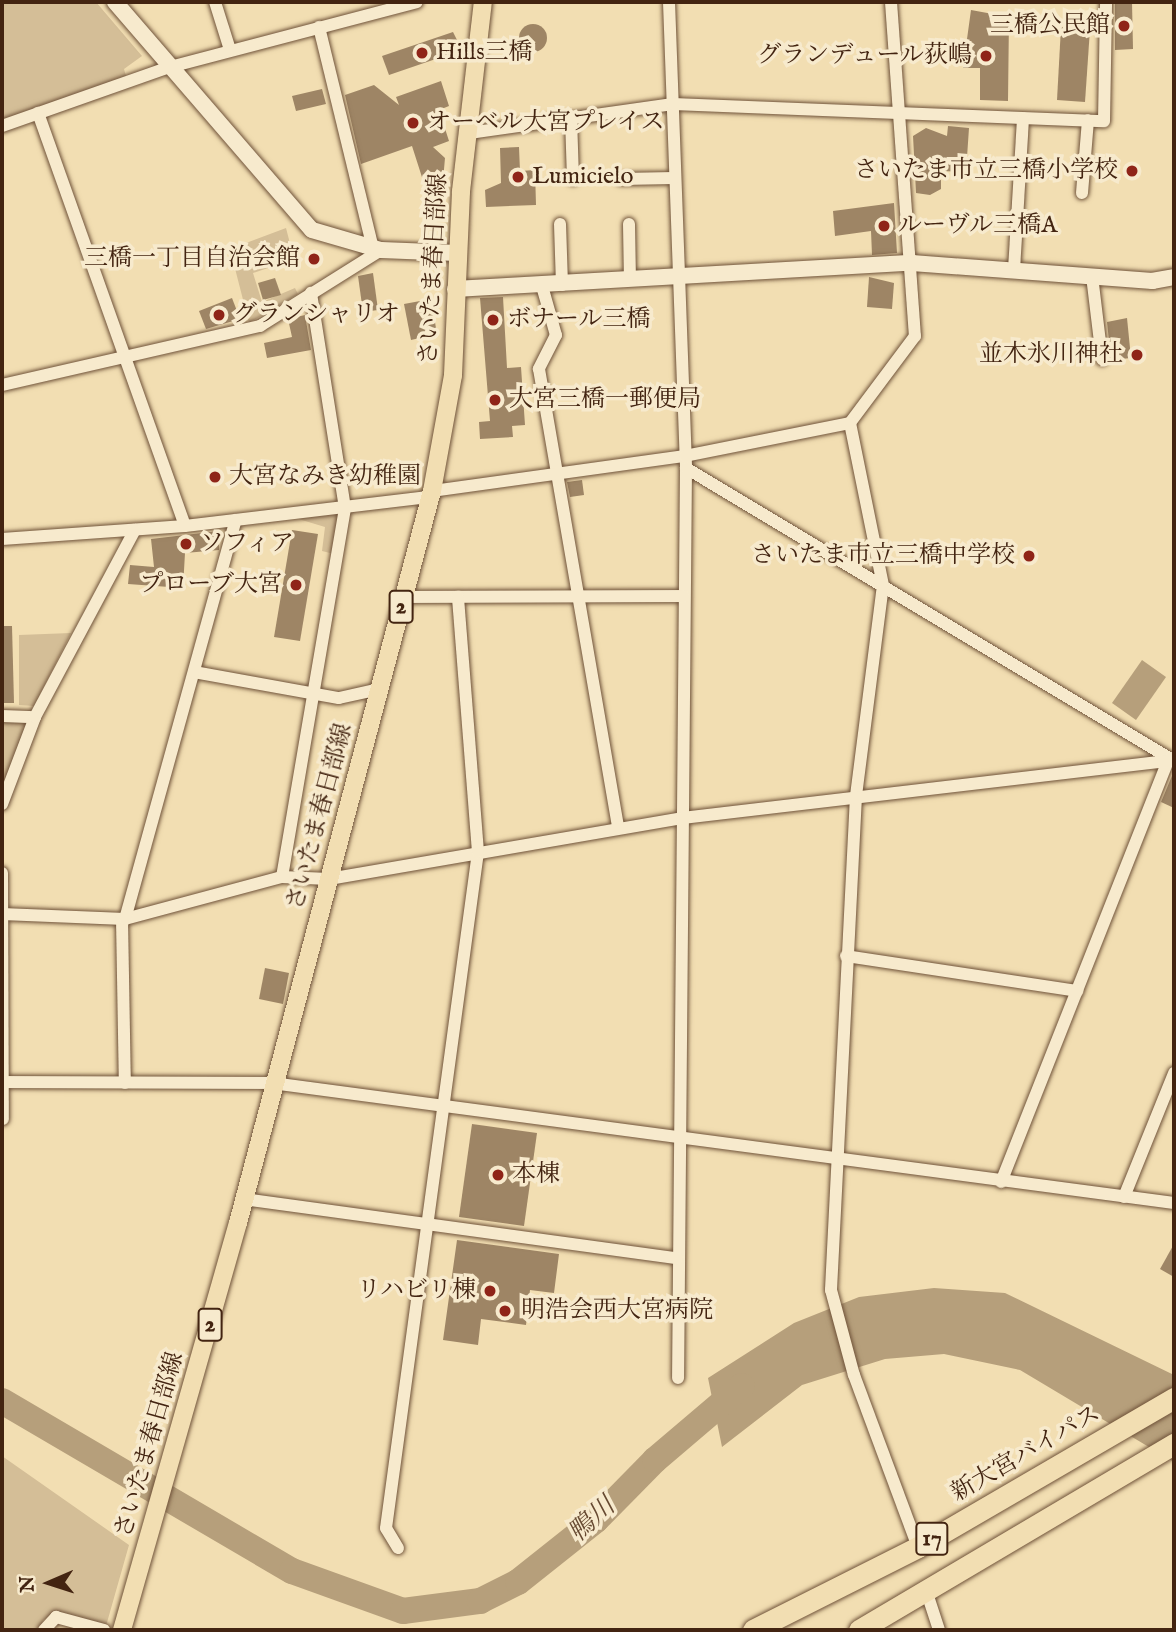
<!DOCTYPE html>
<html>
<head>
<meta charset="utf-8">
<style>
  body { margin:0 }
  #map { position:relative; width:1176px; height:1632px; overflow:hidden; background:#f2deb2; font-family:"IM FELL English","Noto Serif JP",serif }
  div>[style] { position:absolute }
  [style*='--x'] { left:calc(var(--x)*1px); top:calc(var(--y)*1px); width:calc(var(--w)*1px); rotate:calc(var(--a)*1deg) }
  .green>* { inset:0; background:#d4be97 }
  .water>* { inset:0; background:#b69f7b }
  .river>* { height:26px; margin:-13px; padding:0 13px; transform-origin:13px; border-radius:13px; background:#b69f7b }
  .building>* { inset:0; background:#9e8565 }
  .round { border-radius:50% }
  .roads { filter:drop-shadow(0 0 2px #6f5239) drop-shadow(0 0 2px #6f5239) }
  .street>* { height:12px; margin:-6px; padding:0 6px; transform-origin:6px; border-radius:6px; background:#f7eacd }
  .secondary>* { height:16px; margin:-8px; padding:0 8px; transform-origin:8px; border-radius:8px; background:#f7eacd }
  .primary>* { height:18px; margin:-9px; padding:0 9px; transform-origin:9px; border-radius:9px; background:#f2deb2 }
  .highway>* { height:21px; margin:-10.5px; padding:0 10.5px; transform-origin:10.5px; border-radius:10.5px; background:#f2deb2 }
  .dots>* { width:19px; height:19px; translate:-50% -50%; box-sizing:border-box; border:4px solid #f7eacd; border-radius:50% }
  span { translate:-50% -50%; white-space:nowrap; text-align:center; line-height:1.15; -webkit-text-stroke:7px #f7eacd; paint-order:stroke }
  .shield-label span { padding:2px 5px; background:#f7eacd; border:2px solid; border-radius:5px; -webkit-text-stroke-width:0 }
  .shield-label { font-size:23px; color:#432411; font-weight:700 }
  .poi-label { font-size:24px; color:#432411 }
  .right { translate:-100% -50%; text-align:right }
  .left { translate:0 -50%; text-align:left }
  .street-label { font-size:24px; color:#432411 }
  .water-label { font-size:26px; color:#664931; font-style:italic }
  .frame { position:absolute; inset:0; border:4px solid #432411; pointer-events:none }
  .north { position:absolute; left:14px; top:1548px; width:70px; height:70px; -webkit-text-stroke:5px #f7eacd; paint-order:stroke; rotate:267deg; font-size:19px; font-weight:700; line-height:28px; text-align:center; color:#432411 }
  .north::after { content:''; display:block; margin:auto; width:24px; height:32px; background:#432411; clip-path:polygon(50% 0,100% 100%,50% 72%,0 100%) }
</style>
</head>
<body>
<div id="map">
  <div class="green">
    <div style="clip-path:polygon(2px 2px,96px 2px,142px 56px,124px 69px,126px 76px,2px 121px)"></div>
    <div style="clip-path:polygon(286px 228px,294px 259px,253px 273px,262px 302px,295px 288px,298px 294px,249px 323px,230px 249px)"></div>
    <div style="clip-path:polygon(340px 513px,334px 554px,322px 551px,325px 527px,292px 517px)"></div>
    <div style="clip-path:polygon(71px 633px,34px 706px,19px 705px,19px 635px)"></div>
    <div style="clip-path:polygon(2px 720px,28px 720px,2px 792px)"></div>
    <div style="clip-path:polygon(2px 1456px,129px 1545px,106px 1626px,56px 1613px,43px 1620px,40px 1630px,2px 1630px)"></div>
  </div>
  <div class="water">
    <div style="clip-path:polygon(1142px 660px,1166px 677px,1136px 720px,1112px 703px)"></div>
    <div style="clip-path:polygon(934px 1288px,1005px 1293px,1174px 1375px,1174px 1462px,1020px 1370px,944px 1354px,885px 1359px,802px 1385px,722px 1447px,708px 1378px,794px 1323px,859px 1297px)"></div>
  </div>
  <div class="river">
    <div style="--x:2;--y:1401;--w:336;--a:30.4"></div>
    <div style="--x:292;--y:1571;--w:118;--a:19.8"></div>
    <div style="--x:403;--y:1611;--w:78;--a:-7.4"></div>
    <div style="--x:480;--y:1601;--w:42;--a:-26.6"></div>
    <div style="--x:518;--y:1582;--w:100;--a:-38.5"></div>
    <div style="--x:596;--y:1520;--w:84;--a:-45.5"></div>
    <div style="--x:655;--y:1460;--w:114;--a:-40.4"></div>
  </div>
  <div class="building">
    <div style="clip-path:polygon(1115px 2px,1132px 2px,1133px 49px,1115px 50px)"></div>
    <div style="clip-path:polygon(971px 10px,1009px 17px,1008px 101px,980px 100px,980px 68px,963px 68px)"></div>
    <div class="round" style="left:519px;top:24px;width:28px;height:28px"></div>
    <div style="clip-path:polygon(1061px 27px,1090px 29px,1085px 102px,1057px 100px)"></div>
    <div style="clip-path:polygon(453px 32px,462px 50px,389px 75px,382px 56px)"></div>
    <div style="clip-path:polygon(441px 81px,449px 106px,439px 110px,449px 141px,433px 147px,445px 158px,442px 192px,428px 196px,412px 146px,361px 164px,345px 95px,374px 85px,399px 105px,396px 97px)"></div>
    <div style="clip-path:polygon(322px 89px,326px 104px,296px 111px,292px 96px)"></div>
    <div style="clip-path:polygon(948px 126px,969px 128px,966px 172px,941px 171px,941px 189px,930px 195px,916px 193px,913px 136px,926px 128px,947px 136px)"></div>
    <div style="clip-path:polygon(519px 147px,520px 171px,535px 170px,536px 205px,486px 207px,485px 190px,501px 183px,500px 148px)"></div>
    <div style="clip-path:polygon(894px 203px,897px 253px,872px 255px,871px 231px,835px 236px,833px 211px)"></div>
    <div style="clip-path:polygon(373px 273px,378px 310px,363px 312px,358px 276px)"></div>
    <div style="clip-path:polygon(869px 277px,894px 283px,892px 309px,867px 307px)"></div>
    <div style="clip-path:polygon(275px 278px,281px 295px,263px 300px,258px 283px)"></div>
    <div style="clip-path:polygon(503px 297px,507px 368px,521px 367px,525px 425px,512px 426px,513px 437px,480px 439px,479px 422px,490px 421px,480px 298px)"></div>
    <div style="clip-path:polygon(232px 298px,240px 319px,206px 329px,199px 311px)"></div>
    <div style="clip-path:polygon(431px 299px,437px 334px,411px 340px,404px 304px)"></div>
    <div style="clip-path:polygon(305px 315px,311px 350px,267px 358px,264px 343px,292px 337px,288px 319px)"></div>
    <div style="clip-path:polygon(1127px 318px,1131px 358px,1111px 360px,1107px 322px)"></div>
    <div style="clip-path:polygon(582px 480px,584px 495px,570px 497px,567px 482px)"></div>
    <div style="clip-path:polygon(292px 530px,318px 534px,300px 641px,274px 637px)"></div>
    <div style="clip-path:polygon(219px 531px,219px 550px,185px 553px,183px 588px,128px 584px,130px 565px,154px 567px,151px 539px)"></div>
    <div style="clip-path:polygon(2px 626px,12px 626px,14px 703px,2px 703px)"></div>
    <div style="clip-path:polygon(1174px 771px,1174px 808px,1161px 802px)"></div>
    <div style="clip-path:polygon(265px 968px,289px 973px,283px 1004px,259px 999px)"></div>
    <div style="clip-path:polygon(472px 1124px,537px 1133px,524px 1226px,459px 1217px)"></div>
    <div style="clip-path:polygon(457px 1240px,559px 1254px,554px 1293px,530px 1290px,526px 1325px,481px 1319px,478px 1345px,443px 1340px)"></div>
    <div style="clip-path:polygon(1174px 1244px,1174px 1277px,1160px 1269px)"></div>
  </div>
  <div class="roads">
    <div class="street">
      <div style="--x:215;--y:2;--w:50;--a:72.6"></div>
      <div style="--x:669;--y:2;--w:466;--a:87.9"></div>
      <div style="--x:686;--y:468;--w:910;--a:90.5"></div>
      <div style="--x:891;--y:2;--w:335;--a:85.9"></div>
      <div style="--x:915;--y:336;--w:109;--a:126.8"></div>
      <div style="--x:850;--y:423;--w:165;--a:78.5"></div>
      <div style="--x:883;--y:585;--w:213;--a:97.3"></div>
      <div style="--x:856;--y:796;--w:495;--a:92.9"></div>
      <div style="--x:831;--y:1290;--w:88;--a:74.9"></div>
      <div style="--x:854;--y:1375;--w:184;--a:69.6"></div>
      <div style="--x:319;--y:27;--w:228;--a:76.3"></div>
      <div style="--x:38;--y:113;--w:438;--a:70.4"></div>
      <div style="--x:571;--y:118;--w:61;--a:88.1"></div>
      <div style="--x:2;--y:126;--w:178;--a:-19.4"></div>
      <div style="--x:170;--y:67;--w:255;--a:-14.7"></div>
      <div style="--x:469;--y:133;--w:206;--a:-8.1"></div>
      <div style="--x:673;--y:104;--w:431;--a:2.3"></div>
      <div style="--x:1104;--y:121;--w:119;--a:-89"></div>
      <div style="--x:621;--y:179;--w:53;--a:-1.1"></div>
      <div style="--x:1082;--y:193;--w:73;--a:-85.3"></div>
      <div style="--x:560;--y:224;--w:61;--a:88.1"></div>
      <div style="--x:629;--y:224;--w:56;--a:89"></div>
      <div style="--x:1014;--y:270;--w:152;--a:-86.6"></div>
      <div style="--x:1092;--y:276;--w:84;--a:83.1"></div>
      <div style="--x:542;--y:286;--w:51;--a:74.1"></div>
      <div style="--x:556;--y:335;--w:38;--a:117"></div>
      <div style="--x:539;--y:369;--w:466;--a:80.2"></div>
      <div style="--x:2;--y:385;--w:265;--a:-12.9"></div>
      <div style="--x:260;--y:326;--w:143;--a:-32.1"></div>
      <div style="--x:686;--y:468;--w:563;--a:30.98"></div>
      <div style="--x:1169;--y:758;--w:456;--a:111.6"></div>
      <div style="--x:432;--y:491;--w:255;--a:-7.9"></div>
      <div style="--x:685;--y:456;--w:168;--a:-11.3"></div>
      <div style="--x:2;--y:539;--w:183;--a:-4.1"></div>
      <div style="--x:185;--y:526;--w:247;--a:-6.8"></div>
      <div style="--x:404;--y:597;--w:280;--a:-0.2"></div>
      <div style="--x:194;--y:672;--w:147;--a:10.2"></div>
      <div style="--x:339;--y:698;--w:42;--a:-12.4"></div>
      <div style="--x:2;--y:716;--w:33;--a:2"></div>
      <div style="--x:2;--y:804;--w:93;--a:-69.2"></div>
      <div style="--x:35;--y:717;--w:212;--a:-61.9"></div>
      <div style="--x:2;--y:873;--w:246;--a:89.8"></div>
      <div style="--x:282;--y:877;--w:374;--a:-80.3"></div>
      <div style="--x:345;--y:508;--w:218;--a:-99"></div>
      <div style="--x:2;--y:914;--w:123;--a:2.3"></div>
      <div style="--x:125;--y:919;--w:163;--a:-15"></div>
      <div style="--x:282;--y:877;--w:47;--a:2.4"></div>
      <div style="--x:329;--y:879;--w:358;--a:-9.8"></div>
      <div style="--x:682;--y:818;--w:495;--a:-6.7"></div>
      <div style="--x:122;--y:919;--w:164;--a:89"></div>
      <div style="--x:125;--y:919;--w:414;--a:-74.5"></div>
      <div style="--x:846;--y:956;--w:234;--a:8.6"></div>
      <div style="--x:2;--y:1082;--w:270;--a:0.2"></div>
      <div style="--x:272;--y:1083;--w:910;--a:7.58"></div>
      <div style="--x:1124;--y:1197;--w:134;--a:-68"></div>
      <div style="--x:244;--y:1199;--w:437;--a:7.8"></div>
      <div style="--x:398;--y:1548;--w:23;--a:-121"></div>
      <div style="--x:386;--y:1528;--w:682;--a:-82.25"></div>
      <div style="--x:478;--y:852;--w:256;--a:-94.5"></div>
      <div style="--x:926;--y:1590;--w:42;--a:72"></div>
      <div style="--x:44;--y:1630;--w:18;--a:-47"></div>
      <div style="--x:56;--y:1617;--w:50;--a:15.2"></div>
    </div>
    <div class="secondary">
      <div style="--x:115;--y:2;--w:301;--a:49.2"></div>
      <div style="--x:312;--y:230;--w:72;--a:16.2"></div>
      <div style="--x:381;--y:250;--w:76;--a:2.3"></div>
      <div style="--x:455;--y:289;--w:458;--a:-3.3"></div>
      <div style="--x:912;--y:263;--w:241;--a:4.3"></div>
      <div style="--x:1152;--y:281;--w:22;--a:-10"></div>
    </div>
    <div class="primary">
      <div style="--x:122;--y:1630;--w:423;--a:-74.1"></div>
      <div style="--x:238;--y:1223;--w:757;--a:-75.16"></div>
      <div style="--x:432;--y:491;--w:118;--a:-79.7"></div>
      <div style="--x:453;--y:375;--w:184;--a:-87.5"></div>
      <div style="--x:461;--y:191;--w:190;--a:-83.4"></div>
    </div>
    <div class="highway">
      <div style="--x:753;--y:1630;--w:185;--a:-26.7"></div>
      <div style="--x:918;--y:1547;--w:296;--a:-30.2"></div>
      <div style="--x:859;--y:1630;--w:366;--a:-30.6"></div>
    </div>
  </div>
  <div class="dots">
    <div style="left:1124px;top:26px;background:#8f2418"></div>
    <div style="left:422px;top:53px;background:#8f2418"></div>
    <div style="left:986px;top:56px;background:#8f2418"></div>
    <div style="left:413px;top:123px;background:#8f2418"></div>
    <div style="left:1132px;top:171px;background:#8f2418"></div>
    <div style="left:518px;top:177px;background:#8f2418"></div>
    <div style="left:884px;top:226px;background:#8f2418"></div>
    <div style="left:314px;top:259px;background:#8f2418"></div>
    <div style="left:219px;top:315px;background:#8f2418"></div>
    <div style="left:493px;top:320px;background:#8f2418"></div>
    <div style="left:1137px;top:355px;background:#8f2418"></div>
    <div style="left:495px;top:400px;background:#8f2418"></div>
    <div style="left:215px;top:477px;background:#8f2418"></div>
    <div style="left:186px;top:544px;background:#8f2418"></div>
    <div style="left:1029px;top:556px;background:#8f2418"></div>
    <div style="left:296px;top:585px;background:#8f2418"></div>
    <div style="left:498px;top:1175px;background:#8f2418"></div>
    <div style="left:490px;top:1291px;background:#8f2418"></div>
    <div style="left:505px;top:1311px;background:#8f2418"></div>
  </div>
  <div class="shield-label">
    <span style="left:401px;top:607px">2</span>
    <span style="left:210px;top:1325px">2</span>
    <span style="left:932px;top:1539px">17</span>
  </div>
  <div class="poi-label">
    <span class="right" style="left:1110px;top:26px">三橋公民館</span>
    <span class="left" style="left:436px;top:53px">Hills三橋</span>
    <span class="right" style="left:972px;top:56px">グランデュール荻嶋</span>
    <span class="left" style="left:427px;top:123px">オーベル大宮プレイス</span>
    <span class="right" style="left:1118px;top:171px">さいたま市立三橋小学校</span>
    <span class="left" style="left:532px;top:177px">Lumicielo</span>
    <span class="left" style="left:898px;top:226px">ルーヴル三橋A</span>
    <span class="right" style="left:300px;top:259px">三橋一丁目自治会館</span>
    <span class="left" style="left:233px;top:315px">グランシャリオ</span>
    <span class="left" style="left:507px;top:320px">ボナール三橋</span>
    <span class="right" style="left:1123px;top:355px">並木氷川神社</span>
    <span class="left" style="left:509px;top:400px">大宮三橋一郵便局</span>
    <span class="left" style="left:229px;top:477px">大宮なみき幼稚園</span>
    <span class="left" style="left:200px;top:544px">ソフィア</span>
    <span class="right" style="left:1015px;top:556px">さいたま市立三橋中学校</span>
    <span class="right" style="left:282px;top:585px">プローブ大宮</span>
    <span class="left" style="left:512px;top:1175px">本棟</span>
    <span class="right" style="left:476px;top:1291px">リハビリ棟</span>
    <span class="left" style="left:521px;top:1311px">明浩会西大宮病院</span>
  </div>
  <div class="street-label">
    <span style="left:434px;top:269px;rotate:-87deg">さいたま春日部線</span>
    <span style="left:320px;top:817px;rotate:-75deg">さいたま春日部線</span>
    <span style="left:150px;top:1445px;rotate:-74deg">さいたま春日部線</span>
    <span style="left:1026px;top:1454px;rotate:-30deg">新大宮バイパス</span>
  </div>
  <div class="water-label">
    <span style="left:592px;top:1520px;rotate:-42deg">鴨川</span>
  </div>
  <div class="frame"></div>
  <div class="north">N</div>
</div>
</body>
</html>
